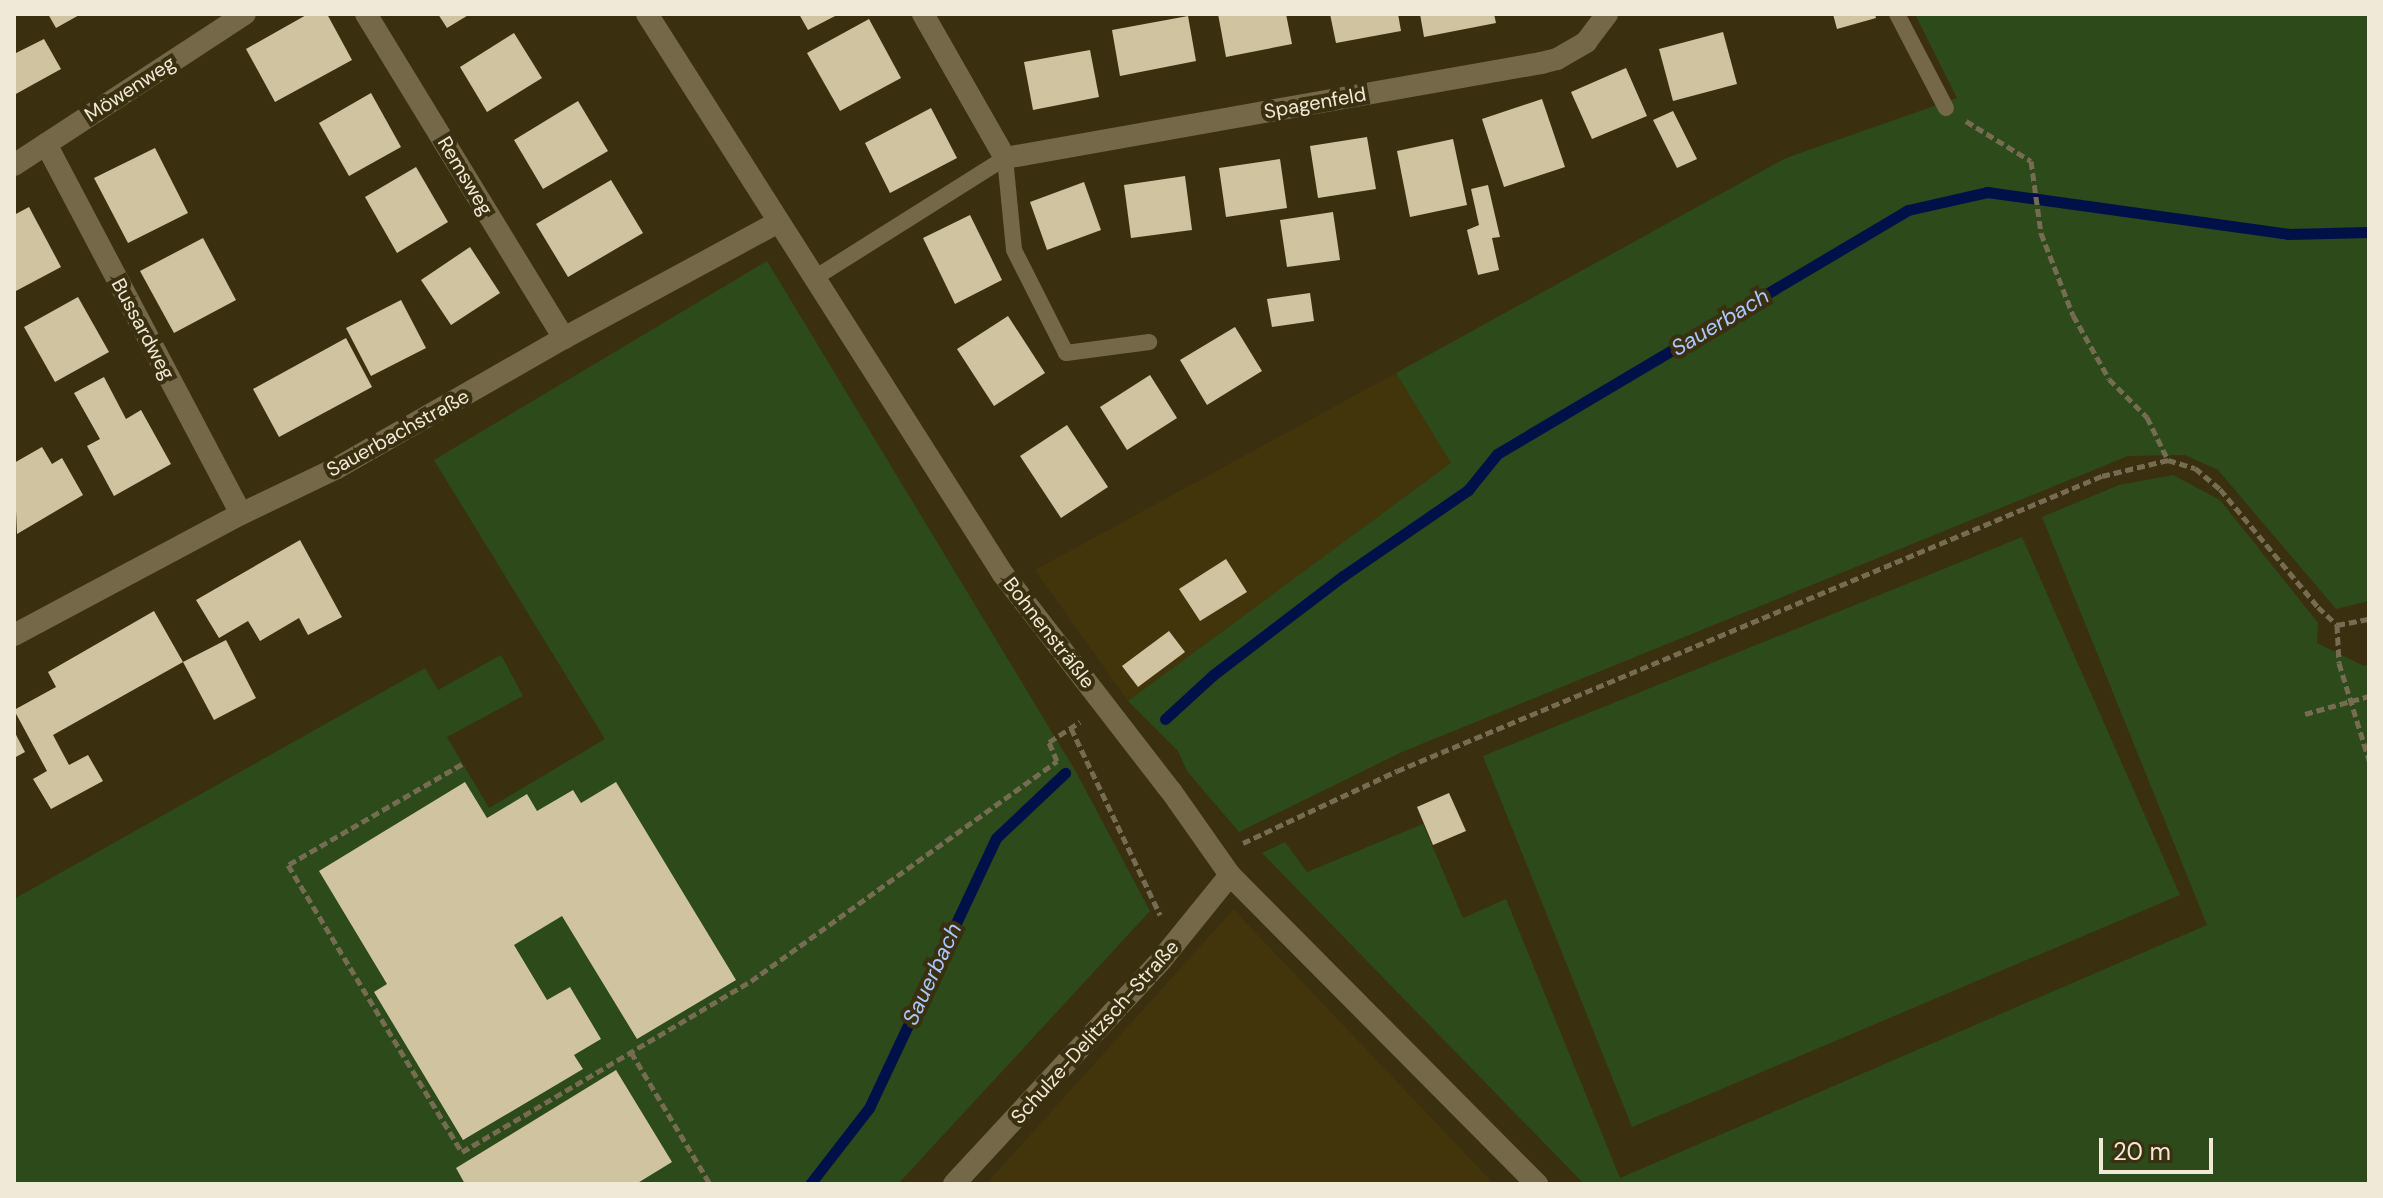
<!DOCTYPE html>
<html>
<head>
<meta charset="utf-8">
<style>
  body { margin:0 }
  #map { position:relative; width:2383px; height:1198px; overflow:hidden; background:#3a3010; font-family:"DM Sans",sans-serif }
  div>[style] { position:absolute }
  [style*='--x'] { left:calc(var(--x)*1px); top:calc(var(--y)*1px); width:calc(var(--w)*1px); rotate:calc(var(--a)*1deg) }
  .built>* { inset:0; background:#42350c }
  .green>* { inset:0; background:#2c4a1a }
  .stream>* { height:11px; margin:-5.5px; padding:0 5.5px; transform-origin:5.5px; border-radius:5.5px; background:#001149 }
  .building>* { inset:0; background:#d0c4a0 }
  .path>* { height:5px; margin-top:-2.5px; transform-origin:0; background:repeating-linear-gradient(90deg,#756c51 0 8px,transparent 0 12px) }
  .service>* { height:16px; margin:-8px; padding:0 8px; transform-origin:8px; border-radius:8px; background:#746848 }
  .minor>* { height:22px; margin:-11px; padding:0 11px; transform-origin:11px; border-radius:11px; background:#746848 }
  span { translate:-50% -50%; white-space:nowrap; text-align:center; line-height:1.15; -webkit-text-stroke:8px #3a3010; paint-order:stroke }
  .street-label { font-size:20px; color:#f0e9d7 }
  .water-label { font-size:22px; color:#aac8fe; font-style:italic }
  .frame { position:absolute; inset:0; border:16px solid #f0e9d7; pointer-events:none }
  .scale { position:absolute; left:2099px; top:1138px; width:114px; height:36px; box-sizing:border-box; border:4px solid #f0e9d7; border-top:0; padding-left:10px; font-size:24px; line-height:28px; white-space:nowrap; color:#f0e9d7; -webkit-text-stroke:6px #3a3010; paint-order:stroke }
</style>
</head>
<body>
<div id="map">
  <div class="built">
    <div style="clip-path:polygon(1396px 373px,1452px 463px,1128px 701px,1035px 570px)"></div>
    <div style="clip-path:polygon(1233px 910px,1234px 910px,1494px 1184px,986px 1184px)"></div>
  </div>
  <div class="green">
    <div style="clip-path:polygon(1915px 14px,2369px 14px,2369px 601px,2336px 609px,2218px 470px,2185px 455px,2128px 456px,1402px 752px,1239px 832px,1187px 771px,1178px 751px,1128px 701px,1451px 463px,1396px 373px,1786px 158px,1957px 98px)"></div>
    <div style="clip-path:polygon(767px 261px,1076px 772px,1150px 911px,898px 1184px,14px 1184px,14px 899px,425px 668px,438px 690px,501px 655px,523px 696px,447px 737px,489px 808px,605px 739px,434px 460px)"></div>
    <div style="clip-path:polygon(2173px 475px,2220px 500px,2318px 623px,2317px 643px,2364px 666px,2369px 664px,2369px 1184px,1584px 1184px,1262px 853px,1285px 842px,1307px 872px,1423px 824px,1463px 918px,1506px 899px,1620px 1178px,2207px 925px,2042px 517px,2119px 485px)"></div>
    <div style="clip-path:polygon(2022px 537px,2180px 895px,1632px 1127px,1483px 756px)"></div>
  </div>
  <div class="stream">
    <div style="--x:1165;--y:719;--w:65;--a:-42.5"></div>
    <div style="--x:1213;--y:675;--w:163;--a:-37.3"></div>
    <div style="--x:1343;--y:576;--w:152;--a:-34.5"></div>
    <div style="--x:1468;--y:490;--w:46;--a:-51.1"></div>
    <div style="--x:1497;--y:454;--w:478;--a:-30.7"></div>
    <div style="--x:1908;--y:210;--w:81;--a:-12.8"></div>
    <div style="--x:1987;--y:192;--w:304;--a:7.9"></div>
    <div style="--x:2288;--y:234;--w:81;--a:-1.4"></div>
    <div style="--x:810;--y:1184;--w:96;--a:-52.2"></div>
    <div style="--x:869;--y:1108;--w:298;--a:-64.8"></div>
    <div style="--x:996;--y:838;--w:95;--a:-43.3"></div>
  </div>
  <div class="building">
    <div style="clip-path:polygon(48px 14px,81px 14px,56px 28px)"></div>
    <div style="clip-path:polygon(308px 14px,327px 14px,352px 60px,275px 102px,246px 49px)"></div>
    <div style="clip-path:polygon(438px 14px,470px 14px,447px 28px)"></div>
    <div style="clip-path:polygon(799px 14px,839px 14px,808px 30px)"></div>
    <div style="clip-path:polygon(1218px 14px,1286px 14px,1292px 44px,1226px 57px)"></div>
    <div style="clip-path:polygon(1330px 14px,1398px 14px,1401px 31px,1336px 43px)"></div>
    <div style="clip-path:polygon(1420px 14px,1494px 14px,1496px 23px,1424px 37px)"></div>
    <div style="clip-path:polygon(1833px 14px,1875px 14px,1876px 18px,1837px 29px)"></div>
    <div style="clip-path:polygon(1188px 16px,1196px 61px,1120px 76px,1112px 30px)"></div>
    <div style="clip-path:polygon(869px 19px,901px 78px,840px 111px,807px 53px)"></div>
    <div style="clip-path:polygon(1723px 32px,1737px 84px,1673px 101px,1659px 49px)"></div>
    <div style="clip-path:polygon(514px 33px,542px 78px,487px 112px,460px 67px)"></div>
    <div style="clip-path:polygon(44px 39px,61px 69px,14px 95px,14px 54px)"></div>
    <div style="clip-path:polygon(1090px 50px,1099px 97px,1033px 110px,1024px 62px)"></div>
    <div style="clip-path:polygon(1626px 68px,1647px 116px,1592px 139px,1571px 92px)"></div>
    <div style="clip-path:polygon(371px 93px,401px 147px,349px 176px,319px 123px)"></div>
    <div style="clip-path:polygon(1542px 99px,1565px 167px,1504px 187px,1482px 119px)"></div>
    <div style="clip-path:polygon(578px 101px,608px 151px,543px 189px,514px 140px)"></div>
    <div style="clip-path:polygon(931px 108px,957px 158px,890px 193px,865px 143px)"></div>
    <div style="clip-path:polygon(1673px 111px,1697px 159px,1677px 168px,1653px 120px)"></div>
    <div style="clip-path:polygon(1367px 137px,1376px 189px,1318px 198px,1310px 146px)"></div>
    <div style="clip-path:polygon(1453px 139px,1467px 205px,1410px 217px,1397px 151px)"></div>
    <div style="clip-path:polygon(155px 148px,188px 213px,128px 243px,94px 178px)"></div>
    <div style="clip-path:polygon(1280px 159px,1287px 208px,1226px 217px,1219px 168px)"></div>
    <div style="clip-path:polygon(416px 167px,448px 222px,397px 253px,365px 197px)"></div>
    <div style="clip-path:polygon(1185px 176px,1192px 230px,1131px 238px,1124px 185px)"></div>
    <div style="clip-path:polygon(611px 180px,643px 233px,568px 277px,536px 224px)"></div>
    <div style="clip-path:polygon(1084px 182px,1101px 230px,1047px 250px,1030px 202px)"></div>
    <div style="clip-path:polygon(1488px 185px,1500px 237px,1492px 238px,1499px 270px,1478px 275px,1467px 230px,1479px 225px,1471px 189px)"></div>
    <div style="clip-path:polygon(29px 207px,61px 267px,14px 292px,14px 215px)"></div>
    <div style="clip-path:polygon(1333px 212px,1340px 260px,1287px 267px,1280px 220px)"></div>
    <div style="clip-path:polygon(970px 215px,1002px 280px,955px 304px,923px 238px)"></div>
    <div style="clip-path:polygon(203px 238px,236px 300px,174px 333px,140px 271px)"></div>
    <div style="clip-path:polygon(470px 247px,500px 293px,451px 325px,421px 280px)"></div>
    <div style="clip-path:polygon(1310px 293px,1314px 321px,1272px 327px,1267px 299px)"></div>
    <div style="clip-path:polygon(78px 297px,109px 352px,55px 382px,24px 327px)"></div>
    <div style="clip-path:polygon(401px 300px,426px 348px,371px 376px,346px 328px)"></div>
    <div style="clip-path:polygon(1008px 316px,1045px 373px,994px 406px,957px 349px)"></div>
    <div style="clip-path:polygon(1235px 327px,1262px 371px,1207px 405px,1180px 360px)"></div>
    <div style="clip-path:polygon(346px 338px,372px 387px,279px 437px,253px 389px)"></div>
    <div style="clip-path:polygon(1150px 375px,1177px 418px,1127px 450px,1100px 407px)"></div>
    <div style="clip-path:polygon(104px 377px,126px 419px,141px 410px,171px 464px,114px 496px,87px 446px,100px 439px,74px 393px)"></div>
    <div style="clip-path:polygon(1067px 425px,1108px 487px,1061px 518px,1020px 456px)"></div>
    <div style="clip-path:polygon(42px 447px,52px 464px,62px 458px,83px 495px,17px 534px,14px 463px)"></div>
    <div style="clip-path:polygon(300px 540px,342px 617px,308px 635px,299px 618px,260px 641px,248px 621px,219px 638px,196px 600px)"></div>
    <div style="clip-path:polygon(1226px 559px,1247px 592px,1200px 621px,1179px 589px)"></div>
    <div style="clip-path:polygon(154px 611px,183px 662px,53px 735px,69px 765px,88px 755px,103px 781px,51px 809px,33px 779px,47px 771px,14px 710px,56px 687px,48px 672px)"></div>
    <div style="clip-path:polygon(1169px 631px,1185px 652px,1138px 687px,1122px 666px)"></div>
    <div style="clip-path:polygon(226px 640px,256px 698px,214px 720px,183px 662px)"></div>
    <div style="clip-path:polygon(14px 731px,25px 752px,14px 758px)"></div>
    <div style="clip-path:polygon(465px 782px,487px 818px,527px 794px,537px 811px,573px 790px,581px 803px,616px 782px,736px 980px,637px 1039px,562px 916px,514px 945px,547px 1000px,570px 987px,601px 1039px,574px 1055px,583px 1069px,463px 1140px,374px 992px,387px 984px,319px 871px)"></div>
    <div style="clip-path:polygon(1449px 793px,1466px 831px,1433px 845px,1417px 807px)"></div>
    <div style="clip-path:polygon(616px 1070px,672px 1162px,636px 1184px,465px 1184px,456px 1168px)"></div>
  </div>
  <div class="path">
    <div style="--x:1966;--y:121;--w:76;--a:31.6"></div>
    <div style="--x:2031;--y:161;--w:73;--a:82.1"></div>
    <div style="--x:2041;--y:233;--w:88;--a:68.7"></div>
    <div style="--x:2073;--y:315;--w:73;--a:60.6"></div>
    <div style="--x:2109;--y:379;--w:54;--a:45"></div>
    <div style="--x:2147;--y:417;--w:48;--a:64"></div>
    <div style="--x:2337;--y:625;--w:38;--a:87"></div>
    <div style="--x:2339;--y:663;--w:102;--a:72.8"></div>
    <div style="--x:2305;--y:714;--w:66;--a:-15.7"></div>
    <div style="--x:1071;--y:728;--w:207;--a:64.5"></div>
    <div style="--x:462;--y:764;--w:201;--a:149.9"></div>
    <div style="--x:288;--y:865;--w:336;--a:58.8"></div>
    <div style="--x:462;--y:1152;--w:336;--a:-30.6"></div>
    <div style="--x:751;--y:981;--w:377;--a:-35.7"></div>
    <div style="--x:1057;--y:761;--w:21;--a:-113"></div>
    <div style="--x:1049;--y:742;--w:37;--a:-33"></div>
    <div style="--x:1243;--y:843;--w:170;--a:-25.1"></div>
    <div style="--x:1397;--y:771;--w:764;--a:-22.71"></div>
    <div style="--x:2102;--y:476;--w:68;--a:-13.6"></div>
    <div style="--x:2168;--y:460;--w:28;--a:17"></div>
    <div style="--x:2195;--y:468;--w:33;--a:40"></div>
    <div style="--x:2220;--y:489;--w:153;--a:50.3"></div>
    <div style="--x:2318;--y:607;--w:26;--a:43"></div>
    <div style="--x:2337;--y:625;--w:33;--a:-11"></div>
    <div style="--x:631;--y:1052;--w:154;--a:59.1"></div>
  </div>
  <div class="service">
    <div style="--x:1897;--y:14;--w:106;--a:62.5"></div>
    <div style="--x:813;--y:279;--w:227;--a:-32.2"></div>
    <div style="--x:1005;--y:158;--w:92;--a:84.4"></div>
    <div style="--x:1014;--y:250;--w:115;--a:63.2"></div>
    <div style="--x:1066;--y:353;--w:84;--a:-7.5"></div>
  </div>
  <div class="minor">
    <div style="--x:366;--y:14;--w:380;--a:58.6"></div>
    <div style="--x:647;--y:14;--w:664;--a:57.56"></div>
    <div style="--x:1003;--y:574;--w:274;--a:52.3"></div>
    <div style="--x:1171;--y:791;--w:103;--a:54.9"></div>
    <div style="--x:1230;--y:875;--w:436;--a:45.2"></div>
    <div style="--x:923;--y:14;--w:166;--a:60.3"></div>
    <div style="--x:1005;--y:158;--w:544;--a:-10.05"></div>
    <div style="--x:1541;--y:63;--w:16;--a:-14"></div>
    <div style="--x:1557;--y:59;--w:34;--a:-30"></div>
    <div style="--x:1586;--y:42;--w:35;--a:-53"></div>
    <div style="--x:46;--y:144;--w:418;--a:62.2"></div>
    <div style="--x:14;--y:165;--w:276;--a:-33.2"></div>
    <div style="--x:14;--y:635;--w:257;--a:-28.1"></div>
    <div style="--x:241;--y:514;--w:106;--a:-25.6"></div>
    <div style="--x:337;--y:468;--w:262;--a:-29.8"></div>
    <div style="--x:564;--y:338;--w:242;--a:-28.4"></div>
    <div style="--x:954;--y:1184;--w:306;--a:-47.2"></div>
    <div style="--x:1162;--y:959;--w:108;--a:-51"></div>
  </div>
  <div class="street-label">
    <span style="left:130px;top:89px;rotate:-33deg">Möwenweg</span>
    <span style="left:1315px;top:103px;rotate:-10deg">Spagenfeld</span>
    <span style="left:465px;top:176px;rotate:59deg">Remsweg</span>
    <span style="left:143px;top:329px;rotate:62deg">Bussardweg</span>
    <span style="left:398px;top:433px;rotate:-29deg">Sauerbachstraße</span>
    <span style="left:1049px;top:633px;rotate:52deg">Bohnensträßle</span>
    <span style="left:1095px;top:1032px;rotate:-48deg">Schulze-Delitzsch-Straße</span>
  </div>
  <div class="water-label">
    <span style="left:1720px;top:322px;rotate:-31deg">Sauerbach</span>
    <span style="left:932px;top:974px;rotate:-65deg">Sauerbach</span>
  </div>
  <div class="frame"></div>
  <div class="scale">20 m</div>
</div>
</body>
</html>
